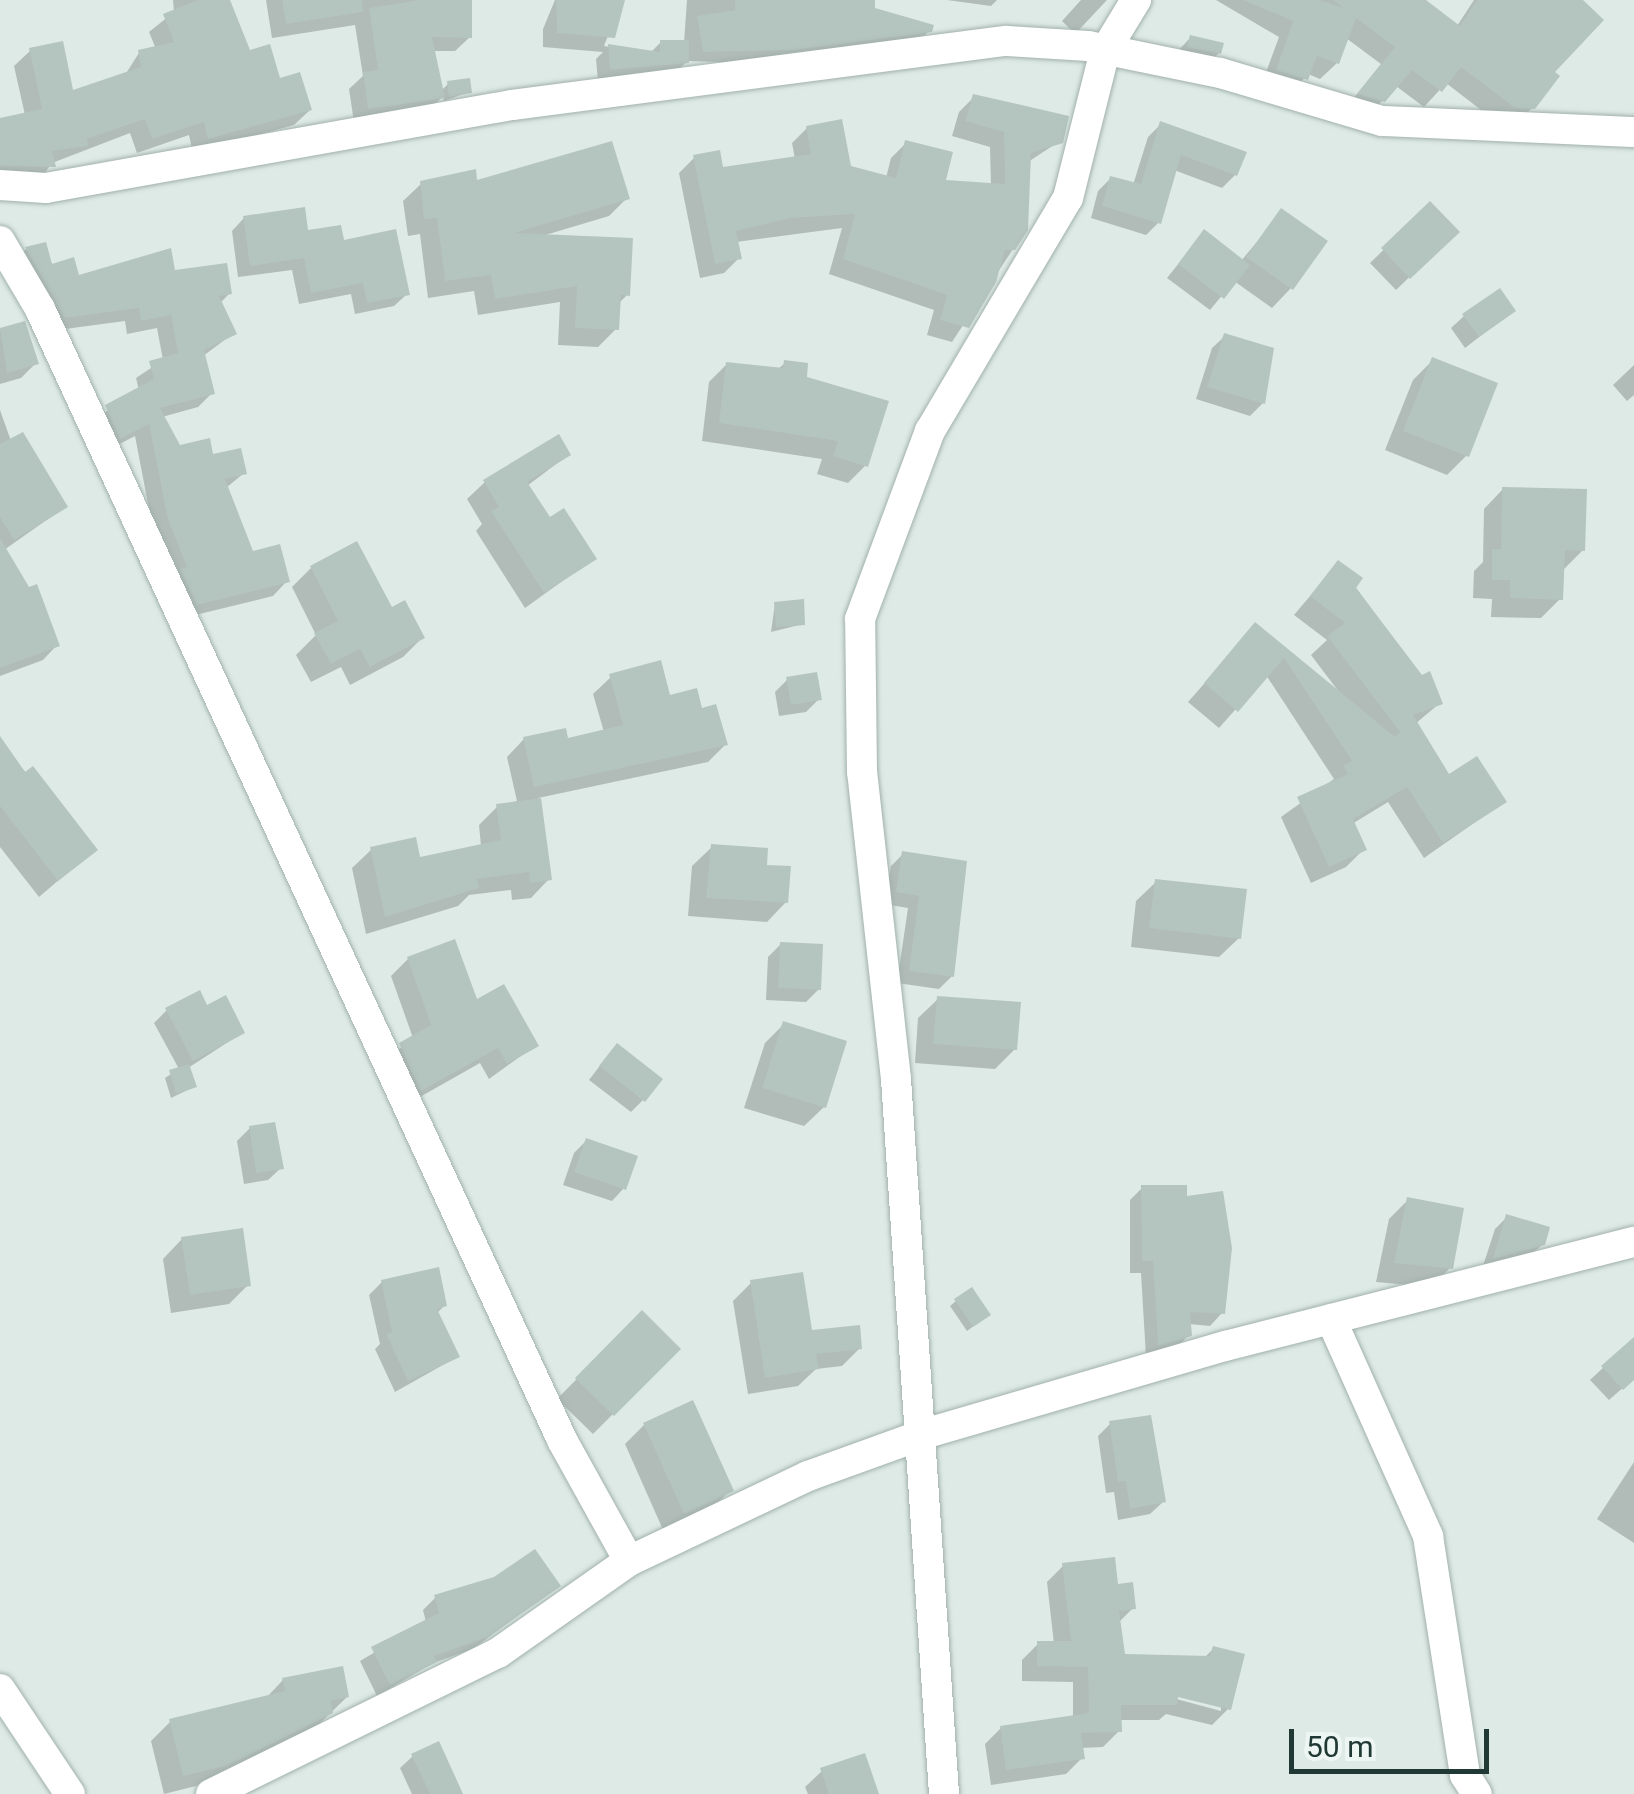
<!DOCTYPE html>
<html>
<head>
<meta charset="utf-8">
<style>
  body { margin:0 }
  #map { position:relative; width:1634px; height:1794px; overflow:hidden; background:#deeae5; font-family:Roboto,sans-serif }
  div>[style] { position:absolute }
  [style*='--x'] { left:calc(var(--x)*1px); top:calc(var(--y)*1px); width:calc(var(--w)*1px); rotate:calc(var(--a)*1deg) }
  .shadow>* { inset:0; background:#0003 }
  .building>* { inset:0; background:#b4c4be }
  .roads { filter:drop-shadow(0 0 2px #a1b1ac) drop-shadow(0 0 2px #a1b1ac) }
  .minor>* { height:30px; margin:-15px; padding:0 15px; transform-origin:15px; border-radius:15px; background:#fff }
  span { translate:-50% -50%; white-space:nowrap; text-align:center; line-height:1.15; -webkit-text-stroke:8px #eef6f3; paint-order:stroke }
  .scale { position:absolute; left:1289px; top:1729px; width:200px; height:45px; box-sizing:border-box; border:5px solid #203934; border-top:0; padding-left:12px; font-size:30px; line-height:35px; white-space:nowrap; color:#203934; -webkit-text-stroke:8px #eef6f3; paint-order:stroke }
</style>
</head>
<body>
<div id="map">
  <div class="shadow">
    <div style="clip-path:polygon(173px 0,228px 0,248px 53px,310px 110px,294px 125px,193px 153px,189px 135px,137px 153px,130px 133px,52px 163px,38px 182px,0 182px,0 120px,25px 115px,14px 66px,30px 51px,71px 93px,125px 75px,139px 53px,156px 49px,149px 32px,174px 12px)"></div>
    <div style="clip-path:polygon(266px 0,470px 0,470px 37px,455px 51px,433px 51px,441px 91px,448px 84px,469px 92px,444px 101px,443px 96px,428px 112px,354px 122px,349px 89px,363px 76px,355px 25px,272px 38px)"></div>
    <div style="clip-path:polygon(555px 0,622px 0,604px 46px,650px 53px,661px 42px,684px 42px,687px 0,839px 0,930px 30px,914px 46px,776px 64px,687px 61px,674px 75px,598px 82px,596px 59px,603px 52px,543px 47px,543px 29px)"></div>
    <div style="clip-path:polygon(947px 0,997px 0,991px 6px)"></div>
    <div style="clip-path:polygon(1081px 0,1107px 0,1075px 34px,1062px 21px)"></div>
    <div style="clip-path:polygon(1216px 0,1422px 0,1457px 26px,1474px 0,1581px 0,1533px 107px,1516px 124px,1498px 123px,1446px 83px,1424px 107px,1396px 86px,1367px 117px,1344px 110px,1381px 64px,1346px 38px,1337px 63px,1320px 79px,1308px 74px,1290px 94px,1261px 86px,1279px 37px)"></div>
    <div style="clip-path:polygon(1190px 38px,1219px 53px,1206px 66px,1178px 51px)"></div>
    <div style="clip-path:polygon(974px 97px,1060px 141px,1028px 162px,1013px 249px,952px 342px,927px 335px,934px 310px,829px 274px,842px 228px,736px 242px,739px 258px,724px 273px,700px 278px,679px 173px,694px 158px,721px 170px,795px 159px,792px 143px,807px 128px,849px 168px,886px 178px,891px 158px,906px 143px,943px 182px,991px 186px,990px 147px,952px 136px,959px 112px)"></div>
    <div style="clip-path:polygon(1161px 124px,1235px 175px,1222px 188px,1174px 170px,1159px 222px,1146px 235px,1091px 218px,1098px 191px,1111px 178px,1133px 185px,1148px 137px)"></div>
    <div style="clip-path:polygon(421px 184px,627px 198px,609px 216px,542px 236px,627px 295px,618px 304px,616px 329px,598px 347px,558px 345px,560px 302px,478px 315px,474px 291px,428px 298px,420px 234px,408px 236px,403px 201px)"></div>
    <div style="clip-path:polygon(1430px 205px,1456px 232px,1396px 290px,1370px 263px)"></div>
    <div style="clip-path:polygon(1282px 212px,1291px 288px,1272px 308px,1234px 281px,1210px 310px,1167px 278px,1204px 232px,1241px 261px)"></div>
    <div style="clip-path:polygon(244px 218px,342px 243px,407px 294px,394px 306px,355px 314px,351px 294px,299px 304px,292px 270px,238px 277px,232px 231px)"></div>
    <div style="clip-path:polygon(26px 249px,78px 278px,173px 273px,229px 294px,220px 303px,234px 333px,203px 356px,212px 393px,198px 407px,162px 417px,178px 448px,244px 473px,226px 488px,251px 554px,287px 581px,273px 596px,183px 618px,154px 535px,135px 436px,106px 451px,92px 421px,139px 390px,136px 378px,163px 360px,157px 328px,127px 334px,125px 321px,50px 331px,12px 263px)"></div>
    <div style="clip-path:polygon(1513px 311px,1465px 348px,1451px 328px,1464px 316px)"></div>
    <div style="clip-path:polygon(23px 324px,36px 363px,21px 378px,0 384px,0 330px)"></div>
    <div style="clip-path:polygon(1225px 336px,1263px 403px,1250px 416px,1196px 399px,1212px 348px)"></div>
    <div style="clip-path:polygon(1433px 360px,1467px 455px,1447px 475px,1385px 450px,1413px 380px)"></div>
    <div style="clip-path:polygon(785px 363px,804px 379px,866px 465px,848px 483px,817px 474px,822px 459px,702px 441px,709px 382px,727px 364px,777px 370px)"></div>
    <div style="clip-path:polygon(1634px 365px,1634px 395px,1627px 401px,1613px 385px)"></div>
    <div style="clip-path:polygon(0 410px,11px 441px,65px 507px,4px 550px,57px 645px,43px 660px,0 676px)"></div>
    <div style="clip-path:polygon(568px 455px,527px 486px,549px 520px,593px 559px,525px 608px,476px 531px,482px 524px,467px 499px,485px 482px)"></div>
    <div style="clip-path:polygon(1503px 489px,1583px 550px,1564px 569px,1560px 599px,1541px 618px,1491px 617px,1492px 599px,1473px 598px,1474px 571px,1483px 562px,1484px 509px)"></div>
    <div style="clip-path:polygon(1338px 563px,1440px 703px,1415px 724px,1448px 778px,1504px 802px,1424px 858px,1388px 802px,1352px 824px,1364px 849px,1346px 867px,1311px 883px,1281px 817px,1334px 779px,1266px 675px,1219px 728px,1188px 702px,1255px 626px,1339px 692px,1311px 655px,1327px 640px,1294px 615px)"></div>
    <div style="clip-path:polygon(311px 568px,390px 611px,422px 638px,403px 657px,350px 685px,341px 667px,311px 682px,296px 655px,316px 635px,292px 587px)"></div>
    <div style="clip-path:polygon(775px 604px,803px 624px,771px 632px)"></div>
    <div style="clip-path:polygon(611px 677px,700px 711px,725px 745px,708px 762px,538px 798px,549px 879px,531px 898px,512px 900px,511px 890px,469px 895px,458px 906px,366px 934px,352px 868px,371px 850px,418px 860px,481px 846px,479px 825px,497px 807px,517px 801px,507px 757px,524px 739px,566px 741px,604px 732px,593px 694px)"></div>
    <div style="clip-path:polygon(788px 679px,819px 699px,806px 712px,779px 716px,775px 692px)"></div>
    <div style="clip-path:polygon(0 743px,94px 850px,39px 897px,0 847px)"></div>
    <div style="clip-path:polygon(712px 847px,765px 867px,786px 902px,767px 922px,688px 916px,692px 866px)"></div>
    <div style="clip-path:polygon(903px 854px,952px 976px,939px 989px,897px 983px,908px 908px,884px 904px,891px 866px)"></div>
    <div style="clip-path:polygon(1156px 882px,1239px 938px,1219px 957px,1131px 947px,1136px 901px)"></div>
    <div style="clip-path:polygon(781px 944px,819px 989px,806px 1002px,766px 1000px,768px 957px)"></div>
    <div style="clip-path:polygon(408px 959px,476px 1003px,536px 1045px,489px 1079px,480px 1063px,404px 1106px,383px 1062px,413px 1038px,391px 976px)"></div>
    <div style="clip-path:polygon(938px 999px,1015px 1049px,995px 1069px,915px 1063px,918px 1018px)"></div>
    <div style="clip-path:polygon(206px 1008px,242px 1033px,188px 1068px,194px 1087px,171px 1098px,165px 1078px,179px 1069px,154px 1023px,167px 1010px)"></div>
    <div style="clip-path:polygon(784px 1024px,824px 1107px,804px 1126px,744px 1108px,765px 1043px)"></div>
    <div style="clip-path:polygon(605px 1059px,643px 1100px,631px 1112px,589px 1080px)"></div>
    <div style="clip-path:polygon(250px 1128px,281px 1168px,268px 1180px,244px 1184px,237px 1141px)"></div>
    <div style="clip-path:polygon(586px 1141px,624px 1188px,612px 1201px,563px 1185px,574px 1153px)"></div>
    <div style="clip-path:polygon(1142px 1188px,1185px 1199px,1222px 1313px,1210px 1326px,1189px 1324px,1189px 1335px,1176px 1348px,1146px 1357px,1141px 1273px,1130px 1273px,1130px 1200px)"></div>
    <div style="clip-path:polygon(1408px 1200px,1450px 1268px,1431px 1287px,1376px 1282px,1389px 1219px)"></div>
    <div style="clip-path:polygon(1507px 1217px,1543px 1244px,1529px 1257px,1482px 1269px,1495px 1229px)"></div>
    <div style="clip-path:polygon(182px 1239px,248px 1285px,229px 1304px,171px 1313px,163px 1259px)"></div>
    <div style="clip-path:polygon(382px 1282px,445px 1305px,436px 1314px,457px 1357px,395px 1392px,375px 1349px,380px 1344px,369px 1295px)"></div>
    <div style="clip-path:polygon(751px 1283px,810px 1333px,860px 1348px,842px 1366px,816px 1369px,798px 1386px,748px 1394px,733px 1301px)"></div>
    <div style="clip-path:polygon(956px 1301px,982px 1320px,967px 1331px,950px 1306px)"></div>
    <div style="clip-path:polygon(642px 1313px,678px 1349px,593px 1434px,557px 1399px)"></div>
    <div style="clip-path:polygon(1633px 1340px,1634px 1378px,1609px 1400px,1590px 1380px)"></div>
    <div style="clip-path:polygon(1110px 1424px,1163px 1502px,1150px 1514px,1118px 1520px,1114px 1492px,1106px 1493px,1098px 1436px)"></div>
    <div style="clip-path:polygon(644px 1425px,731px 1490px,711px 1509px,664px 1532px,625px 1444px)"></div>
    <div style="clip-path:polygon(1634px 1462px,1634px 1543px,1597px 1519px)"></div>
    <div style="clip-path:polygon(evenodd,1063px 1566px,1116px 1587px,1133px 1608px,1118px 1623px,1123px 1657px,1204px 1658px,1213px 1649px,1228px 1709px,1212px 1725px,1166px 1714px,1159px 1720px,1119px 1720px,1119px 1731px,1103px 1747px,1080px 1748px,1082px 1758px,1066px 1774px,991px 1785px,985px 1744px,1001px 1728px,1073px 1718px,1073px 1682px,1022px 1681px,1022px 1660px,1038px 1644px,1054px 1644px,1047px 1582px,1063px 1566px,1166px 1692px,1221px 1705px,1221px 1711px,1165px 1696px,1166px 1692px)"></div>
    <div style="clip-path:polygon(558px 1585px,473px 1649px,433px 1663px,377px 1696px,360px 1661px,426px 1622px,423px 1610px,435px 1598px)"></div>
    <div style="clip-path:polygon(283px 1680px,347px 1697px,311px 1732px,204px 1784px,164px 1794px,151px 1741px,170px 1722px,265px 1699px)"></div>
    <div style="clip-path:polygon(413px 1756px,457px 1794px,412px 1794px,400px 1768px)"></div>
    <div style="clip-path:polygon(822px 1771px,877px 1794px,808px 1794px,805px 1787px)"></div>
  </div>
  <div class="building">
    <div style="clip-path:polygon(198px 0,230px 0,250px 50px,270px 44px,280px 78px,300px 72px,312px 110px,208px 139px,204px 122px,152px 139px,145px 119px,87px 139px,88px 146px,52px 151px,56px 167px,0 166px,0 118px,42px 109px,29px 48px,63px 41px,73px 90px,141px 67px,138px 50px,174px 42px,163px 14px)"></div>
    <div style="clip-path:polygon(282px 0,362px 0,363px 12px,286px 24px)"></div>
    <div style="clip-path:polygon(419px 0,472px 0,472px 38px,432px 37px,445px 98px,368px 109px,363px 72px,378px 70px,369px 8px)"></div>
    <div style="clip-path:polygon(556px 0,625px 0,615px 38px,557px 33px)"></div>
    <div style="clip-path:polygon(735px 0,875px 0,875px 8px,934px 25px,932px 32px,793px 50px,703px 52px,697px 16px,735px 10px)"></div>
    <div style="clip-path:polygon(1243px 0,1320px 0,1344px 8px,1333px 0,1426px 0,1460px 26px,1477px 0,1583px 0,1604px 20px,1555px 72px,1560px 76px,1535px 109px,1515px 108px,1461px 67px,1442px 92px,1412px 70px,1385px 102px,1357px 94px,1395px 47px,1356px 18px,1339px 64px,1317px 56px,1308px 80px,1276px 70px,1293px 21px)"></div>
    <div style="clip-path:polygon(1190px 35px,1224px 43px,1221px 54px,1187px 47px)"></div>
    <div style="clip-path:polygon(660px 40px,689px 40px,689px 63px,610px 70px,608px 44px,660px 52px)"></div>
    <div style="clip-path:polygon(470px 78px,472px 93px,449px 97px,447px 81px)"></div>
    <div style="clip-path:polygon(973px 94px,1069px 116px,1063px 143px,1031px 153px,1028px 230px,1015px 250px,1005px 250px,996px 282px,969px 328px,940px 320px,947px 295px,843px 259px,855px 214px,790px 218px,736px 231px,742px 259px,715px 264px,693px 155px,720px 150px,723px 167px,811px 154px,806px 126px,842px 119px,851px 166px,896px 178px,905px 140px,953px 152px,946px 180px,1005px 184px,1004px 132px,965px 121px)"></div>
    <div style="clip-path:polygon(1160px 121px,1247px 152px,1237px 176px,1181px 155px,1161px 224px,1102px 206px,1110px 176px,1141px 184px)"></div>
    <div style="clip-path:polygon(612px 141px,630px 199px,514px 233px,633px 238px,630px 296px,621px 295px,619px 330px,575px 328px,577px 286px,495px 299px,491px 275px,445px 281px,437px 218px,424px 219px,420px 181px,476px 169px,477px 180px)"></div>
    <div style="clip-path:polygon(1430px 201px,1460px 232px,1410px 279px,1381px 248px)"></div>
    <div style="clip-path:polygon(305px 207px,308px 230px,341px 225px,344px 240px,396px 229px,410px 295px,367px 303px,363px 283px,311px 293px,304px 258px,250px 266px,243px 216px)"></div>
    <div style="clip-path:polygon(1281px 208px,1328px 241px,1293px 290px,1246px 257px)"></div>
    <div style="clip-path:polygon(1204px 229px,1250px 265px,1224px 299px,1178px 264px)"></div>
    <div style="clip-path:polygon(46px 242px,52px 264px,74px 257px,79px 275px,171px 248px,175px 270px,227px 263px,232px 294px,219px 296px,237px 334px,204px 350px,215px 394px,160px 408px,180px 445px,210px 438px,213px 454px,241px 448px,247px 474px,225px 479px,253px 551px,280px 544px,290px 582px,197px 605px,180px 569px,187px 567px,168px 520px,149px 424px,120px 439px,105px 405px,154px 379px,149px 361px,178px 353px,171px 315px,141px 321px,139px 308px,65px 318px,25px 247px)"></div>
    <div style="clip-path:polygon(1500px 288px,1516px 311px,1479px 337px,1462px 314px)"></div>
    <div style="clip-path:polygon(25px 321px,39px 364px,7px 373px,0 328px)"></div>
    <div style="clip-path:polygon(1224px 333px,1274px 348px,1265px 404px,1207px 387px)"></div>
    <div style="clip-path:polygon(1432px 357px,1498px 383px,1469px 457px,1403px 431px)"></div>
    <div style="clip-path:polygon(784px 360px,808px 363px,807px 377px,889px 401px,868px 467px,833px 456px,838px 441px,719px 423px,726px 362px,783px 368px)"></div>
    <div style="clip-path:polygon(23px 432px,68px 507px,14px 540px,0 517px,0 444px)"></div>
    <div style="clip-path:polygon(559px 434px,571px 455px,527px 482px,550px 517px,564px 508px,597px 559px,544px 593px,491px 511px,499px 507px,483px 480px)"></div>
    <div style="clip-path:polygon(1502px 487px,1587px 489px,1585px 551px,1565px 550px,1563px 600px,1510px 598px,1510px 580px,1492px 580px,1492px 549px,1501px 549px)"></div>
    <div style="clip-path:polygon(0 538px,29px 587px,37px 584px,60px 646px,0 668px)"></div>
    <div style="clip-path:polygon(357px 541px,392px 607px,405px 600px,425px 638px,370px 667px,360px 649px,331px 664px,314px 633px,338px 621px,310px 566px)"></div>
    <div style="clip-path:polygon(1338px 560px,1363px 578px,1356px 588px,1422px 675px,1430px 671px,1443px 704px,1413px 715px,1449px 774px,1477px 756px,1507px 802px,1443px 843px,1407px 787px,1353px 819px,1367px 850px,1329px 867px,1297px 797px,1348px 774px,1343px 766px,1352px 761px,1284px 658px,1238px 712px,1204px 683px,1255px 622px,1395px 737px,1400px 732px,1327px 636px,1345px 623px,1310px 596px)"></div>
    <div style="clip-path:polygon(804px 599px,805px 625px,776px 627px,774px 602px)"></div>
    <div style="clip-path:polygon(661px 660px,670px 695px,697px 688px,702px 708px,716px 704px,728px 745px,534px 787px,523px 737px,566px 728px,568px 738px,623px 725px,609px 674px)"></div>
    <div style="clip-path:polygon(817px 672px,822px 700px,791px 705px,786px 677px)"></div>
    <div style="clip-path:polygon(0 736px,25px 772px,33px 766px,98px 850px,58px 881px,0 806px)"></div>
    <div style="clip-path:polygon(541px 798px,552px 880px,530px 883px,529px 872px,477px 879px,479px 888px,385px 917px,370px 847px,416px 837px,420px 857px,501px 840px,496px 804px)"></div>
    <div style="clip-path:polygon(711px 844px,768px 848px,767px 865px,791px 866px,788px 903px,706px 898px)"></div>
    <div style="clip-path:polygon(902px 851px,967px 861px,954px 977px,909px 971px,919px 896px,896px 892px)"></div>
    <div style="clip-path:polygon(1155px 879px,1247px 889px,1241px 939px,1149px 928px)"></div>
    <div style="clip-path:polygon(455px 939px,477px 999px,504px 984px,539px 1046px,507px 1064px,498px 1048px,421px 1091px,399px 1043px,431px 1025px,407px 957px)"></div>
    <div style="clip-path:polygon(780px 942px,823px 944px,821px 990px,778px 988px)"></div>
    <div style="clip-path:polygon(200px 990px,207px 1005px,226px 995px,245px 1033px,193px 1061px,165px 1008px)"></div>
    <div style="clip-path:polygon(937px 996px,1021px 1002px,1017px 1050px,933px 1044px)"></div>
    <div style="clip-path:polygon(783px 1021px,847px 1041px,826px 1108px,762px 1088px)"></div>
    <div style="clip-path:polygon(617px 1043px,663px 1079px,645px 1102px,599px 1066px)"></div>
    <div style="clip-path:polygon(189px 1064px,197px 1087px,176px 1094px,169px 1070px)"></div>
    <div style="clip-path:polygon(275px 1122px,284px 1169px,256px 1173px,249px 1126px)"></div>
    <div style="clip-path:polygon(586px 1138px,638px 1156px,626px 1190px,574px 1172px)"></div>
    <div style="clip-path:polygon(1141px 1185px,1187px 1185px,1187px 1196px,1223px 1191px,1232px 1248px,1225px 1314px,1190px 1312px,1192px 1336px,1158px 1346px,1153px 1261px,1142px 1261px)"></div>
    <div style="clip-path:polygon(1407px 1197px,1464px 1208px,1453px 1269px,1394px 1263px)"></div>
    <div style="clip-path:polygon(1506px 1214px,1550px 1227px,1545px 1245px,1493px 1259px)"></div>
    <div style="clip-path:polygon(243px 1228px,251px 1286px,190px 1295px,181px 1237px)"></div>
    <div style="clip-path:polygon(439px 1267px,447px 1306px,437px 1309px,460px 1357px,408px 1381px,386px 1334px,392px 1332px,381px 1280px)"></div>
    <div style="clip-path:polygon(803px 1272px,812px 1330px,860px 1325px,862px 1349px,816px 1354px,819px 1369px,765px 1378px,750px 1280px)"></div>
    <div style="clip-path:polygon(972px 1287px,991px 1315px,973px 1327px,954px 1299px)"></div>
    <div style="clip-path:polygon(642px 1310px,681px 1349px,614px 1416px,575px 1378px)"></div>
    <div style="clip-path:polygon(1634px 1337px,1634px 1380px,1623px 1390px,1601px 1366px)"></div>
    <div style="clip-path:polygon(693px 1400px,734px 1491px,684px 1514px,643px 1423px)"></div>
    <div style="clip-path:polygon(1151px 1415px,1166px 1502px,1130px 1509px,1126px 1481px,1118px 1482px,1109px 1421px)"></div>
    <div style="clip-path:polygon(535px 1549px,561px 1586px,488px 1637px,434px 1656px,437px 1662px,390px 1685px,371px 1647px,439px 1613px,434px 1595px,494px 1577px)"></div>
    <div style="clip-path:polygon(1115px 1557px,1118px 1584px,1133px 1582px,1136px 1609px,1119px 1611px,1125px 1654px,1210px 1656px,1213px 1646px,1245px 1654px,1231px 1710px,1178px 1697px,1177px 1705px,1121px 1705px,1122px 1732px,1081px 1733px,1085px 1759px,1006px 1770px,1000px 1726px,1089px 1713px,1088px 1667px,1037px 1666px,1037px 1641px,1071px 1641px,1062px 1563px)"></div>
    <div style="clip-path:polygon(343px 1666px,349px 1697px,331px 1701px,333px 1713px,226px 1766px,183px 1776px,169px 1719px,285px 1691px,282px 1678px)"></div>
    <div style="clip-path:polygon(439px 1741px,463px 1794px,430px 1794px,411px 1754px)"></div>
    <div style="clip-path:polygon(865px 1753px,879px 1794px,829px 1794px,820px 1768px)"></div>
  </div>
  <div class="roads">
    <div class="minor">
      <div style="--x:0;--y:185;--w:46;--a:3.7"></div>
      <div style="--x:46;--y:188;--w:473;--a:-10.1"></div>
      <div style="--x:512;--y:105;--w:499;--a:-7.4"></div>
      <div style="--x:1007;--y:41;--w:81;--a:3.5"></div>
      <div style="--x:1088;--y:46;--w:135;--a:11.6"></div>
      <div style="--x:1220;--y:73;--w:169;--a:16.5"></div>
      <div style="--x:1382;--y:121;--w:252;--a:2.5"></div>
      <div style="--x:0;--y:241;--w:79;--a:59.5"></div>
      <div style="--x:40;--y:309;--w:1246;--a:65.22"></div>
      <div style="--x:562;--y:1440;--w:138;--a:61"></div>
      <div style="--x:1331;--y:1319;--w:238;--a:65.9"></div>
      <div style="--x:1428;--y:1536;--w:242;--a:81.2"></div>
      <div style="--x:1465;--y:1775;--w:22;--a:58"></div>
      <div style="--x:0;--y:1689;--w:126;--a:56.3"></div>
      <div style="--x:211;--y:1794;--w:320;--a:-26.2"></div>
      <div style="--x:498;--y:1653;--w:160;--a:-35.1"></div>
      <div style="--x:629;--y:1561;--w:198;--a:-25.4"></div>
      <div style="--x:808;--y:1476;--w:123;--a:-19.9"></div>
      <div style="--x:924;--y:1434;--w:314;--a:-16.3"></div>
      <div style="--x:1225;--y:1346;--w:422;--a:-14.3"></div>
      <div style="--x:944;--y:1794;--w:717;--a:-93.84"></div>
      <div style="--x:896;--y:1079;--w:309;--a:-96.3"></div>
      <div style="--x:862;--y:772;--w:153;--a:-90.7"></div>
      <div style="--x:860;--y:619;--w:201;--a:-69.6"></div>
      <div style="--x:930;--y:431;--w:271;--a:-59.4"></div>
      <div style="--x:1068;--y:198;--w:152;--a:-75.9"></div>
      <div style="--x:1105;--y:51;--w:60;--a:-58.7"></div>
    </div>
  </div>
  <div class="scale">50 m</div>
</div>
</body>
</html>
